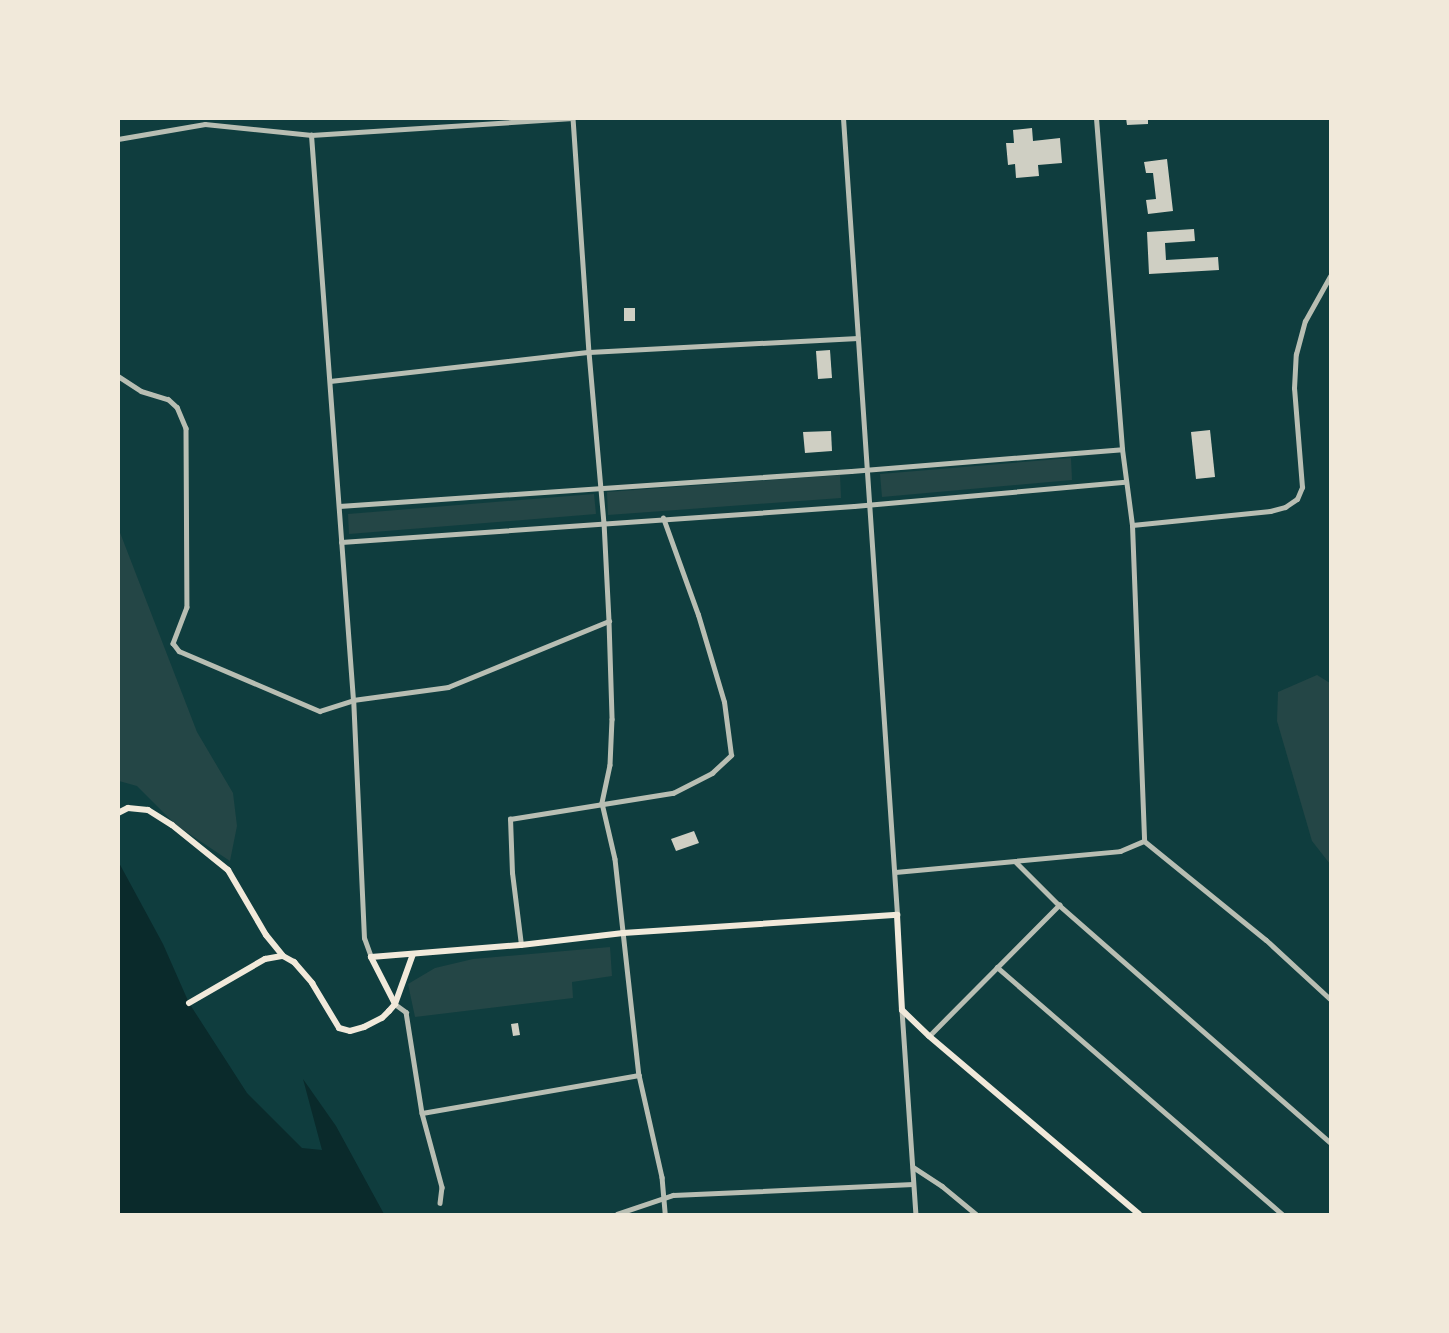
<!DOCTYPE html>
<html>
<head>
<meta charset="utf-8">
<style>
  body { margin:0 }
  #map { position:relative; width:1449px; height:1333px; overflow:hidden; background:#0f3d3e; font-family:"Open Sans",sans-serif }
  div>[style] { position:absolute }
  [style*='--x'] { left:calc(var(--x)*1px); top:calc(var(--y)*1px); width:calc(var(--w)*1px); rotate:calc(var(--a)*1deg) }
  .green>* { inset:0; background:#244646 }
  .water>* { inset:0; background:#0a2a2b }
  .building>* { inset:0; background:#cfcfc3 }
  .minor>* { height:4.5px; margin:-2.25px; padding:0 2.25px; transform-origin:2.25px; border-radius:2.25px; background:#b8beb3 }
  .tertiary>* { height:5px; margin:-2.5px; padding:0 2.5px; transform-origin:2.5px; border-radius:2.5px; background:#b8beb3 }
  .secondary>* { height:6px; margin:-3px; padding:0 3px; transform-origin:3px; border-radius:3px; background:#f1e9da }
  span { translate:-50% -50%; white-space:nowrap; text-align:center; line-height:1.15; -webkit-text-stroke:6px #f1e9da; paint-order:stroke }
  .frame { position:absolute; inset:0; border:120px solid #f1e9da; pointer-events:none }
</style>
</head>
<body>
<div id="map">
  <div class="green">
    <div style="clip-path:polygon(1071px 458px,1072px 480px,882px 497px,880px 474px)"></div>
    <div style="clip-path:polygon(840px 475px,841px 498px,608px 515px,607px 492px)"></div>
    <div style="clip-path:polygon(594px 494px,596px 514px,349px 534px,348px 514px)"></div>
    <div style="clip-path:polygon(119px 530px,197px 732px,233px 793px,237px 826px,230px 861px,176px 825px,137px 786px,119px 781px)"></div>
    <div style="clip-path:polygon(1317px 675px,1330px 683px,1330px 864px,1312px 841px,1277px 721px,1278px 692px)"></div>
    <div style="clip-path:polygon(610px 947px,612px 976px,572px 982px,573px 998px,415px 1017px,408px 984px,435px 968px,473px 959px)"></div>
  </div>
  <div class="water">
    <div style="clip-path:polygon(118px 861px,163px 944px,189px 1003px,247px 1093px,302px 1148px,322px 1150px,303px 1079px,336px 1126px,384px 1214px,119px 1214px)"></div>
  </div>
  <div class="building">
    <div style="clip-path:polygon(1126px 118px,1148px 118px,1148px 124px,1127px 125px)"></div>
    <div style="clip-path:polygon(1032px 128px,1033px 141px,1060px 138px,1062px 163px,1038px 165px,1039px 176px,1016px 178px,1015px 164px,1008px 165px,1006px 143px,1014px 143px,1013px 130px)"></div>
    <div style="clip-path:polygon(1167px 159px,1173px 211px,1148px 214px,1146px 200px,1156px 199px,1153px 173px,1146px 173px,1144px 162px)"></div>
    <div style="clip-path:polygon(1194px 229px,1195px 241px,1165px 243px,1166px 260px,1218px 257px,1219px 270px,1149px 274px,1147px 232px)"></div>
    <div style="clip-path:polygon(624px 308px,635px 308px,635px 321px,624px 321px)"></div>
    <div style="clip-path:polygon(830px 350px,832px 378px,818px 379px,816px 351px)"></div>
    <div style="clip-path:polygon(1210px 430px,1215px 477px,1196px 479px,1191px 432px)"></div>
    <div style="clip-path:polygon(831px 431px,832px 451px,805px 453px,803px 432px)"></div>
    <div style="clip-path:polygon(694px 831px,699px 843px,676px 851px,671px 839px)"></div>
    <div style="clip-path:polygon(518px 1023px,520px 1035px,513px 1036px,511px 1024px)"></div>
  </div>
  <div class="minor">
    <div style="--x:573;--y:118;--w:235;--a:86.1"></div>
    <div style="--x:589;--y:352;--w:171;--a:85"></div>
    <div style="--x:604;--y:522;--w:99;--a:87.1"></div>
    <div style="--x:609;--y:621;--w:98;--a:88.2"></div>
    <div style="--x:612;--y:719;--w:46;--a:92.5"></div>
    <div style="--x:610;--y:765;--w:39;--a:102"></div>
    <div style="--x:602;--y:803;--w:57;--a:76.9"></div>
    <div style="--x:615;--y:859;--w:217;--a:83.7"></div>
    <div style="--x:639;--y:1075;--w:105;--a:77.3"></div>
    <div style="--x:662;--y:1177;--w:37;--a:85"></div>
    <div style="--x:118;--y:139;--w:88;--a:-9.8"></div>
    <div style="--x:205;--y:124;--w:107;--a:5.9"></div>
    <div style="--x:118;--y:376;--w:27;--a:33"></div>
    <div style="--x:141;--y:391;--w:28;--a:17"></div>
    <div style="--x:168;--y:399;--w:12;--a:42"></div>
    <div style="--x:177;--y:407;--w:23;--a:67"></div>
    <div style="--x:186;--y:428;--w:179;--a:89.7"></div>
    <div style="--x:187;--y:607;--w:39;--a:111"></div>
    <div style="--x:173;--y:643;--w:10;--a:53"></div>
    <div style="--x:179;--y:651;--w:153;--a:23.1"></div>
    <div style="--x:320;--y:711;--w:35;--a:-18"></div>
    <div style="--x:353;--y:700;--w:96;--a:-7.8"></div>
    <div style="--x:448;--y:687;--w:174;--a:-22.3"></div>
    <div style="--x:330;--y:381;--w:261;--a:-6.4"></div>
    <div style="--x:589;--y:352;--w:269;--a:-3"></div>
    <div style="--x:1016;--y:862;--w:61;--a:45"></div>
    <div style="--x:1059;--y:905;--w:360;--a:41.2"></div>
    <div style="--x:521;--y:945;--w:73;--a:-97.1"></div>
    <div style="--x:512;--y:873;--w:54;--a:-92.1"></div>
    <div style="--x:510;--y:819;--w:165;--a:-9.1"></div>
    <div style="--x:673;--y:793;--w:44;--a:-27.1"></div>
    <div style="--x:712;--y:773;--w:26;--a:-43"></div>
    <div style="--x:731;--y:755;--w:53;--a:-97.5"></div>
    <div style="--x:724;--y:702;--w:91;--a:-106.6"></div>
    <div style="--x:698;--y:615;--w:103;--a:-109.8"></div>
    <div style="--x:997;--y:967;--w:377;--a:40.9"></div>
    <div style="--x:395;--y:1004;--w:14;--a:36"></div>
    <div style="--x:406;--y:1012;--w:102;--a:81"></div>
    <div style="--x:422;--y:1113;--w:77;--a:74.9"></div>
    <div style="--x:442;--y:1187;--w:16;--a:97"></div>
    <div style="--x:902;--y:1010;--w:204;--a:86.1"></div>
    <div style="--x:929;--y:1036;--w:185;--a:-45.2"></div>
    <div style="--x:422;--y:1113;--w:220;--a:-9.9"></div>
    <div style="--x:913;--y:1167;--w:35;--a:33"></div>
    <div style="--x:942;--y:1186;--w:44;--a:39.5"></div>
    <div style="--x:617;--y:1214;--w:59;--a:-18.7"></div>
    <div style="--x:673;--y:1195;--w:240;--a:-2.6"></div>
  </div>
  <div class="tertiary">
    <div style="--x:843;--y:118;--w:799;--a:86.12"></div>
    <div style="--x:1096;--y:118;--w:332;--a:85.5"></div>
    <div style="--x:1122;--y:449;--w:77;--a:82.5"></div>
    <div style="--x:1132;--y:525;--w:316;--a:87.8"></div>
    <div style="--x:339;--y:506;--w:513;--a:-3.91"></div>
    <div style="--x:851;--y:471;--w:272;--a:-4.6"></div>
    <div style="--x:1132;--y:525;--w:139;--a:-5.8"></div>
    <div style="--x:1270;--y:511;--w:16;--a:-15"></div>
    <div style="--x:1285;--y:507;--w:14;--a:-34"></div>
    <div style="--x:1297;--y:499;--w:13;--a:-67"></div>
    <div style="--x:1302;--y:487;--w:99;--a:-94.6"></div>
    <div style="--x:1294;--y:388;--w:34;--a:-87"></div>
    <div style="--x:1296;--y:354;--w:34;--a:-75"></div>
    <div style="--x:1305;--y:321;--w:51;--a:-60.9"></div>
    <div style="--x:341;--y:542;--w:514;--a:-4.01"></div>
    <div style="--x:854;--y:506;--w:272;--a:-5.1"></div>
    <div style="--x:1144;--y:841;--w:157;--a:39.1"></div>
    <div style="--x:1266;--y:940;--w:87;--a:42.7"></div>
    <div style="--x:895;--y:872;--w:226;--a:-5.3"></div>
    <div style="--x:1120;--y:851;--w:26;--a:-23"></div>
    <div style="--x:371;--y:957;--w:20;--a:-110"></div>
    <div style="--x:364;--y:938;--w:238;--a:-92.6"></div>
    <div style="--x:353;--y:700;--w:567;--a:-94.25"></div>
    <div style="--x:311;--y:135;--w:262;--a:-3.7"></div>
  </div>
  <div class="secondary">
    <div style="--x:118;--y:813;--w:11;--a:-27"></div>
    <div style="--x:128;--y:808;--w:20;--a:6"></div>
    <div style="--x:148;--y:810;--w:28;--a:32"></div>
    <div style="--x:172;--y:825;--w:72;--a:38.8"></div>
    <div style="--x:228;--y:870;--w:75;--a:59.7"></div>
    <div style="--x:266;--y:935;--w:27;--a:51"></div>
    <div style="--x:283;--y:956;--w:13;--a:29"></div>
    <div style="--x:294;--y:962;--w:28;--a:49"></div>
    <div style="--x:312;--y:983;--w:52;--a:59"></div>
    <div style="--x:339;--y:1028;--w:11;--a:15"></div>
    <div style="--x:350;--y:1031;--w:15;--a:-16"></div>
    <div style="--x:364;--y:1027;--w:20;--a:-27"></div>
    <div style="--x:382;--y:1018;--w:10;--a:-45"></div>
    <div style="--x:389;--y:1011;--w:9;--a:-49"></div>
    <div style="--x:395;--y:1004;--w:53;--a:-70.2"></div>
    <div style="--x:189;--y:1003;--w:88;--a:-30.1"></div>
    <div style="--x:265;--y:959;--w:17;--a:-10"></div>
    <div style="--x:395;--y:1004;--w:53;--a:-117.1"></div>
    <div style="--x:371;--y:957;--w:150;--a:-4.6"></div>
    <div style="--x:521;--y:945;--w:103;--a:-6.7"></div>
    <div style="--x:623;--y:933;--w:275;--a:-3.8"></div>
    <div style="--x:897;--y:915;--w:95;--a:87"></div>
    <div style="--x:902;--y:1010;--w:37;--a:44"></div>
    <div style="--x:929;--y:1036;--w:275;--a:40.3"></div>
  </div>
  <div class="frame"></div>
</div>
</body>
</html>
